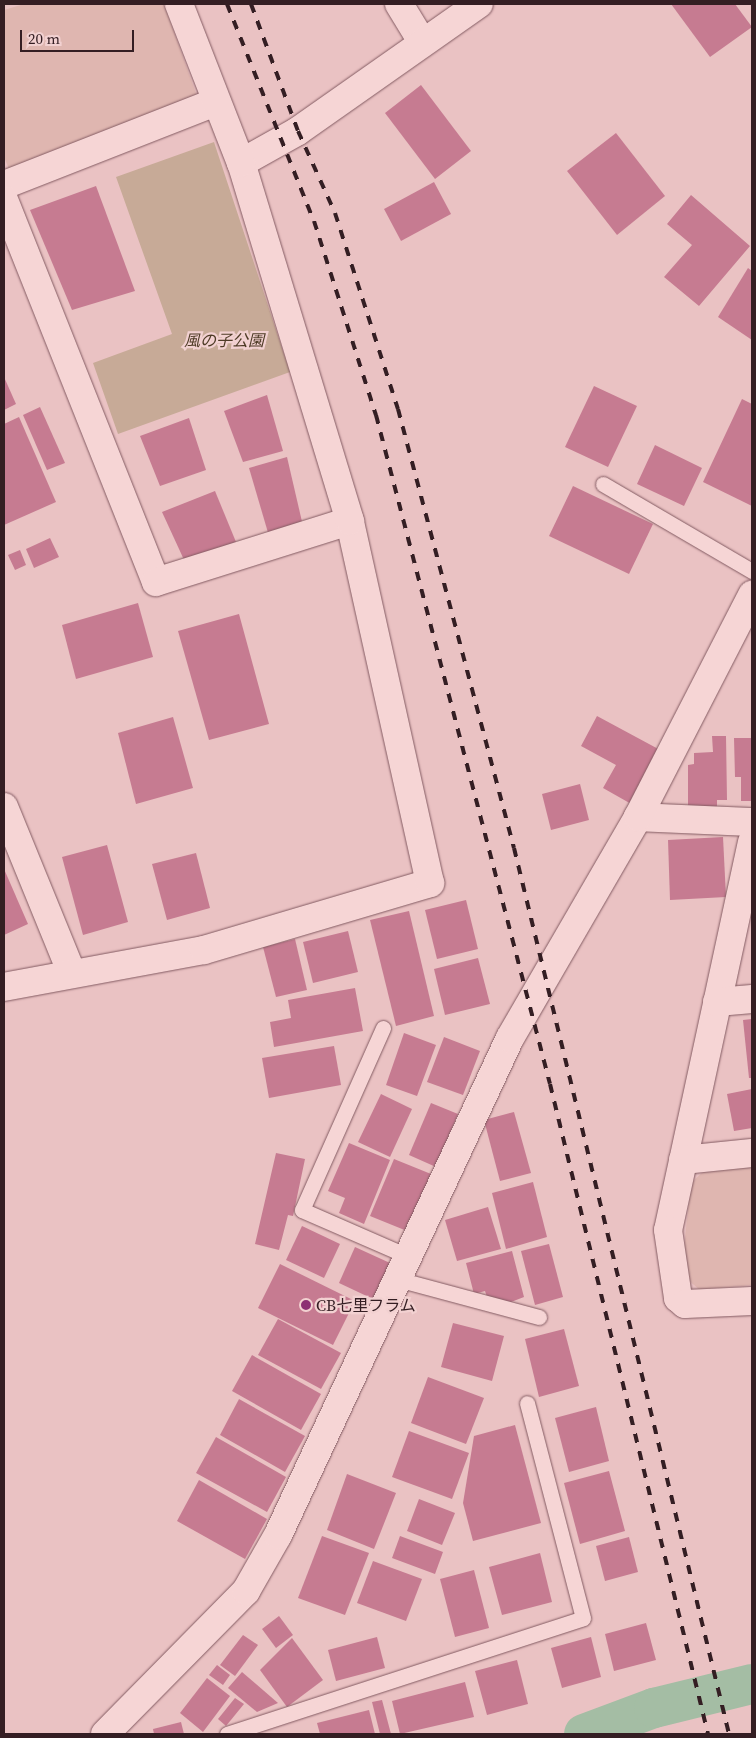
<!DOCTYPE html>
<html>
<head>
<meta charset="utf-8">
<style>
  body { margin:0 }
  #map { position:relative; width:756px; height:1738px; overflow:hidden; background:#eac2c3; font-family:"Source Serif 4","Noto Sans JP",serif }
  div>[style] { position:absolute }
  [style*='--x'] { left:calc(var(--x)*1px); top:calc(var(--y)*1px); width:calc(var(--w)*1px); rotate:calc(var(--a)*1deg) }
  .farmland>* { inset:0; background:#dfb6b0 }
  .green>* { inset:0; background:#c7aa97 }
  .canal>* { height:40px; margin:-20px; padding:0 20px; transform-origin:20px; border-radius:20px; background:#a4bda4 }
  .building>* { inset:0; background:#c67b91 }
  .roads { filter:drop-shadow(0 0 1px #835b62) drop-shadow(0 0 1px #835b62) }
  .lane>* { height:15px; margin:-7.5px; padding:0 7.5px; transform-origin:7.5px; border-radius:7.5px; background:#f6d5d5 }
  .street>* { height:28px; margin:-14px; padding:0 14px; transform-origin:14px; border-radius:14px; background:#f6d5d5 }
  .rail>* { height:4px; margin-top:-2px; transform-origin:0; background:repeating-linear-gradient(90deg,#341e23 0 9px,transparent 0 18px) }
  .dots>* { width:14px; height:14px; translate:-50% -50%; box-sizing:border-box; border:2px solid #f2d1d1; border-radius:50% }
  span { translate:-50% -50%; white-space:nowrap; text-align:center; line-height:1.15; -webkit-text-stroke:4.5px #f2d1d1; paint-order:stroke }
  .park-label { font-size:16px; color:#4e3b26; font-style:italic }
  .poi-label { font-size:16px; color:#341e23 }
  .left { translate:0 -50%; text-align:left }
  .frame { position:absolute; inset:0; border:5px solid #341e23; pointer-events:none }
  .scale { position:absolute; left:20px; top:30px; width:114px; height:22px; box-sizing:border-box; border:2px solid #341e23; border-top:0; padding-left:6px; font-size:15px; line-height:18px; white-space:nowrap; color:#341e23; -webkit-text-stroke:4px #f2d1d1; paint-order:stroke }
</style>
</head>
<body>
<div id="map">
  <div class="farmland">
    <div style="clip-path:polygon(24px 4px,164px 4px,198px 99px,12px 176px,4px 157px,4px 10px)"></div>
    <div style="clip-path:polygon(752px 1166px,752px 1285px,700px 1290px,681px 1274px,691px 1183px,704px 1171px)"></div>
  </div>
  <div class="green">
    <div style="clip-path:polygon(214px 142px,290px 372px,118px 434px,93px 363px,172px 334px,116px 177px)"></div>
  </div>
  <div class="canal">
    <div style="--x:584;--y:1734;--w:75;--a:-20.4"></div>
    <div style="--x:654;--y:1708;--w:101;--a:-13.8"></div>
  </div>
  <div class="building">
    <div style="clip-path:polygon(671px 4px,735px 4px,752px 27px,710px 57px)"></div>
    <div style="clip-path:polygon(421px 85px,471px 151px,435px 179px,385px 113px)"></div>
    <div style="clip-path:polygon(616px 133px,665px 196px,617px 235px,567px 171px)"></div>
    <div style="clip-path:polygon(434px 182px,451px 214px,401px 241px,384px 209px)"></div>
    <div style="clip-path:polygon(96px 186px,135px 291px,72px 310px,30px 210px)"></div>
    <div style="clip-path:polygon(691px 195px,750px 246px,699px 306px,664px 277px,692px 245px,667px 224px)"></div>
    <div style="clip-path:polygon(748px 268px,752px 271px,752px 340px,718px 317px)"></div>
    <div style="clip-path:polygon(4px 377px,16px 404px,4px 410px)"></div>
    <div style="clip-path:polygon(594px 386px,637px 406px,608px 467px,565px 447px)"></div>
    <div style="clip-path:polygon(267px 395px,283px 451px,243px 462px,224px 411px)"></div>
    <div style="clip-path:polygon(742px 399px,752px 404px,752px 506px,703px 482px)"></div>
    <div style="clip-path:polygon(40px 407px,65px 463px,47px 470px,23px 415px)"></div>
    <div style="clip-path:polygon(19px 417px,56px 502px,4px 525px,4px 424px)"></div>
    <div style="clip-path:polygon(189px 418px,206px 470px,160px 486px,140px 436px)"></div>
    <div style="clip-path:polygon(655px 445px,702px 468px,684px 506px,637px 484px)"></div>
    <div style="clip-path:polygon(287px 457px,303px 526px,269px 536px,249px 468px)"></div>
    <div style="clip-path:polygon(573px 486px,653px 524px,629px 574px,549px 536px)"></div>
    <div style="clip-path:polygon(215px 491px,236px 542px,185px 562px,162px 512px)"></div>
    <div style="clip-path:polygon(50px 538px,59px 557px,34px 568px,26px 549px)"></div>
    <div style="clip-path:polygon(20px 550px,26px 565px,15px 570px,8px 555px)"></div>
    <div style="clip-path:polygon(138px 603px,153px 657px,76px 679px,62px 625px)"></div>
    <div style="clip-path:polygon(239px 614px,269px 724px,209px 740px,178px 631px)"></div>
    <div style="clip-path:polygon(597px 716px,662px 751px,633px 805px,603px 788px,616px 765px,581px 746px)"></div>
    <div style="clip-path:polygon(173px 717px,193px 788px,136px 804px,118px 733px)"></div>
    <div style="clip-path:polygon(712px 736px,726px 736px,727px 800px,717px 800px,717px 807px,688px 808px,688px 765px,694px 764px,694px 753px,713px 752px)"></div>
    <div style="clip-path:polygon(734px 738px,752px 738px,752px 801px,741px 801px,741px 777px,735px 777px)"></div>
    <div style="clip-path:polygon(580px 784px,589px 820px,551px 830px,542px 794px)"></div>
    <div style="clip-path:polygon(723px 837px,726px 897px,670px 900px,668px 840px)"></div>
    <div style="clip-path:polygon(107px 845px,128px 922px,83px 935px,62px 857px)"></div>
    <div style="clip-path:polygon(196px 853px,210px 908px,167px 920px,152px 864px)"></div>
    <div style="clip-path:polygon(4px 869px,28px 924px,4px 935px)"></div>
    <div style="clip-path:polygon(466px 900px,478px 949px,437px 959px,425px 910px)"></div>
    <div style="clip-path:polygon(409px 911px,434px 1016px,396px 1026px,370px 920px)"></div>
    <div style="clip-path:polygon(348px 931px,358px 972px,313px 983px,303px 942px)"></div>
    <div style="clip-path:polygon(295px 939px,307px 990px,276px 997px,263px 947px)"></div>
    <div style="clip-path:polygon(478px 958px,490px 1004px,445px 1015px,434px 969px)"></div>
    <div style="clip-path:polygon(355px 988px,363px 1031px,274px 1047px,270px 1022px,291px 1018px,288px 1000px)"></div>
    <div style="clip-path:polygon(752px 1019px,752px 1078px,749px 1078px,743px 1020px)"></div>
    <div style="clip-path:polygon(404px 1033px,436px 1045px,417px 1096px,386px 1085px)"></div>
    <div style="clip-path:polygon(444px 1037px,480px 1051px,463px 1095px,427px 1082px)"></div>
    <div style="clip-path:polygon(334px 1046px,341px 1085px,269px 1098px,262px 1058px)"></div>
    <div style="clip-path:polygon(752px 1089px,752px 1128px,734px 1131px,727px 1094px)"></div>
    <div style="clip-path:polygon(381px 1094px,412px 1109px,390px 1157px,358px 1142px)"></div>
    <div style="clip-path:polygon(431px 1103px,458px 1114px,436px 1167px,409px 1155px)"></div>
    <div style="clip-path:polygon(514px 1112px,531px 1173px,500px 1181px,484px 1120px)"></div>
    <div style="clip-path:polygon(349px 1143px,390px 1160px,364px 1224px,339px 1213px,345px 1198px,328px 1191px)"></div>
    <div style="clip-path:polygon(276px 1153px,305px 1159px,293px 1216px,288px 1215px,279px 1250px,255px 1244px)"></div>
    <div style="clip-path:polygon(394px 1159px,431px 1174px,407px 1231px,370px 1216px)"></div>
    <div style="clip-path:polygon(533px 1182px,547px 1237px,506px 1249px,492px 1193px)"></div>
    <div style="clip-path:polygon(488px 1207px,501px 1249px,457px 1261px,445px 1220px)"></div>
    <div style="clip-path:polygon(302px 1226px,340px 1244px,324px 1278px,286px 1260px)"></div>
    <div style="clip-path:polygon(549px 1244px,563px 1297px,535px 1305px,521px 1251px)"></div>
    <div style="clip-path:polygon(355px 1247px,390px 1263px,373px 1299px,339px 1283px)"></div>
    <div style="clip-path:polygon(512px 1251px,524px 1297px,511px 1302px,487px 1297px,485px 1291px,474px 1294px,466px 1263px)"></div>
    <div style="clip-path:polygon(280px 1264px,355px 1301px,333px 1345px,258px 1308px)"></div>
    <div style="clip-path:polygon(278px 1319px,341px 1353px,321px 1389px,258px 1355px)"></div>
    <div style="clip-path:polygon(453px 1323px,504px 1336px,492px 1381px,441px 1367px)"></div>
    <div style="clip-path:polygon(564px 1329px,579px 1386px,539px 1397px,525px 1339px)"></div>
    <div style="clip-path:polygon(252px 1355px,321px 1394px,301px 1430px,232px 1391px)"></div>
    <div style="clip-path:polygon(428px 1377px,484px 1398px,466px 1444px,411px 1423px)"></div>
    <div style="clip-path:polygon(239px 1399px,305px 1436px,285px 1472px,220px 1435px)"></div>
    <div style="clip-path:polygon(596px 1407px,609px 1461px,569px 1472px,555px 1418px)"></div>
    <div style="clip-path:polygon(515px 1425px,541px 1523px,473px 1541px,463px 1503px,474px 1436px)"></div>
    <div style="clip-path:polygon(409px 1431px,469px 1453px,452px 1499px,392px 1477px)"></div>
    <div style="clip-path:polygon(216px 1437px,286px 1477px,267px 1512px,196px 1473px)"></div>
    <div style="clip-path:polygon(609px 1471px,625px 1531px,580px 1544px,564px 1483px)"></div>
    <div style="clip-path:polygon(347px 1474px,396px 1493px,374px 1549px,327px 1530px)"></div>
    <div style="clip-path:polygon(199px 1480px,267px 1519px,245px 1559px,177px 1521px)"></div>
    <div style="clip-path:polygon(419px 1499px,455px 1513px,442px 1545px,407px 1531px)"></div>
    <div style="clip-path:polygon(322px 1536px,369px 1553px,345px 1615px,298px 1598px)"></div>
    <div style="clip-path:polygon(400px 1536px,443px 1552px,435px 1574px,392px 1558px)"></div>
    <div style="clip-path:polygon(629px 1537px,638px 1572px,605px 1581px,596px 1546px)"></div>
    <div style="clip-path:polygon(540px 1553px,552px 1602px,502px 1615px,489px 1567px)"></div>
    <div style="clip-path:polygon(373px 1561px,422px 1579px,406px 1621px,357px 1603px)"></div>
    <div style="clip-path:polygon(474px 1570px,489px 1628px,455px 1637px,440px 1579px)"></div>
    <div style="clip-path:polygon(279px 1616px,293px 1635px,276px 1648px,262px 1629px)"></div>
    <div style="clip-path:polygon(646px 1623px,656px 1660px,614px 1671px,605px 1634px)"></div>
    <div style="clip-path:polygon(243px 1635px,258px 1645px,235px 1676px,220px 1665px)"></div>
    <div style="clip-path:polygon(377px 1637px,385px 1668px,336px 1681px,328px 1650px)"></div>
    <div style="clip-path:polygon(591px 1637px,601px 1677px,562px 1688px,551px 1648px)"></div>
    <div style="clip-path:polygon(292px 1638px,323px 1680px,287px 1707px,260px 1670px)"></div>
    <div style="clip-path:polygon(517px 1660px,528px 1704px,487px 1715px,475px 1671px)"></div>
    <div style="clip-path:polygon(217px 1665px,230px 1675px,223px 1685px,209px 1675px)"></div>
    <div style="clip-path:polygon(242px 1672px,278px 1703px,257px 1712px,228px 1688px)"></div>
    <div style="clip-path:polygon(207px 1678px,230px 1696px,203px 1732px,180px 1713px)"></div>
    <div style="clip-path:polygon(465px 1682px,474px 1717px,400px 1734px,392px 1701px)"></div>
    <div style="clip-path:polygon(235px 1698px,244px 1704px,226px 1726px,218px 1719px)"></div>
    <div style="clip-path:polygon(382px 1700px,391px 1734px,380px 1734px,372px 1702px)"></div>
    <div style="clip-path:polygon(369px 1710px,375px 1734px,320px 1734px,317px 1723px)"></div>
    <div style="clip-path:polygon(181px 1722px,184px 1734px,154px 1734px,153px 1729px)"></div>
  </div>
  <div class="roads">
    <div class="lane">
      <div style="--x:603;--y:484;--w:173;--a:30.3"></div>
      <div style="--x:383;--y:1028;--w:199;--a:114"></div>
      <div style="--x:302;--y:1210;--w:116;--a:23.5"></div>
      <div style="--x:397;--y:1279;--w:147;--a:15"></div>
      <div style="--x:227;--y:1734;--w:374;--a:-18"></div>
      <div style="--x:583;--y:1618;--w:222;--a:-104.6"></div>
    </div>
    <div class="street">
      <div style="--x:399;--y:4;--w:42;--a:58.6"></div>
      <div style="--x:241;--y:163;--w:65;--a:-29.3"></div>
      <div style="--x:298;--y:131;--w:221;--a:-35.1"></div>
      <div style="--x:4;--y:185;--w:228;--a:-21.4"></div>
      <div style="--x:4;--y:200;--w:411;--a:68.3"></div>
      <div style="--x:156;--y:582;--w:203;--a:-17.5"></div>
      <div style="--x:4;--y:807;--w:177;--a:67.8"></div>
      <div style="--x:638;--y:817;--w:114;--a:2.5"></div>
      <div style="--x:752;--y:842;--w:397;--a:102.2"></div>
      <div style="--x:668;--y:1230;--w:69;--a:81.6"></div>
      <div style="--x:678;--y:1298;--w:9;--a:41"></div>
      <div style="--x:685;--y:1304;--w:67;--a:-2.6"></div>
      <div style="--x:4;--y:987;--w:203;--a:-10.5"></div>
      <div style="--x:204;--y:950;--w:236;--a:-16.5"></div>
      <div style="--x:430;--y:883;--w:371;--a:-102.5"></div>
      <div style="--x:350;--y:521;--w:374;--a:-106.9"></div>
      <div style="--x:241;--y:163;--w:171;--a:-111.3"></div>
      <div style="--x:717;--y:1002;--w:35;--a:-5"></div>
      <div style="--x:683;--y:1160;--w:69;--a:-5.8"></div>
      <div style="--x:105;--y:1734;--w:201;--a:-45.4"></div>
      <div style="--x:246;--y:1591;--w:64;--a:-60.3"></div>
      <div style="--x:278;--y:1535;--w:548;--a:-64.98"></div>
      <div style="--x:510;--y:1038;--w:255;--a:-59.9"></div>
      <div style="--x:638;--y:817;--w:250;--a:-62.8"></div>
    </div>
  </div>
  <div class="rail">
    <div style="--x:227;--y:4;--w:234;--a:68.2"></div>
    <div style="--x:314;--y:221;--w:204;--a:72.3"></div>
    <div style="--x:376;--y:415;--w:691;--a:75.42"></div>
    <div style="--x:550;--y:1084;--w:669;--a:76.34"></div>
    <div style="--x:251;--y:4;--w:135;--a:69.7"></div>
    <div style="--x:298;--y:131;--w:90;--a:65.7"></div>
    <div style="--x:335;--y:213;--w:206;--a:72.2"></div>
    <div style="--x:398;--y:409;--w:454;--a:75.2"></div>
    <div style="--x:514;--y:848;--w:912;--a:76.36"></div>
  </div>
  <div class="dots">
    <div style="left:306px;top:1305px;background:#8d2f73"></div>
  </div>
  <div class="park-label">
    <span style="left:224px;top:340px">風の子公園</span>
  </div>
  <div class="poi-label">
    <span class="left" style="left:316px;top:1305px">CB七里フラム</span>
  </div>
  <div class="frame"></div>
  <div class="scale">20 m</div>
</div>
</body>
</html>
